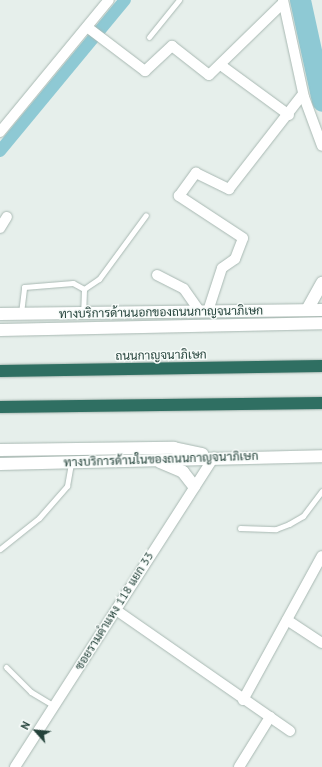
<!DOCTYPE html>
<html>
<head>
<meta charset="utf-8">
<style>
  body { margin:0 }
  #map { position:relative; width:322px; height:767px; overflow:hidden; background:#e6efeb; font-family:"PT Sans",Sarabun,sans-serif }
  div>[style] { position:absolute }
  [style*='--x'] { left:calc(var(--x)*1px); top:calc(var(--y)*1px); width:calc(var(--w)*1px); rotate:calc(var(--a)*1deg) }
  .canal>* { height:12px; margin:-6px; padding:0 6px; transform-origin:6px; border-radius:6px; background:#8ec9d4 }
  .river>* { height:21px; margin:-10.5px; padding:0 10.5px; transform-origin:10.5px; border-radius:10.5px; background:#8ec9d4 }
  .roads { filter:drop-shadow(0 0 1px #a8b8b2) drop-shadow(0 0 1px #a8b8b2) }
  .lane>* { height:5px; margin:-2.5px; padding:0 2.5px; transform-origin:2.5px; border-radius:2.5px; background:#fff }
  .street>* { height:10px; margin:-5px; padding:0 5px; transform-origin:5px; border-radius:5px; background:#fff }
  .secondary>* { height:12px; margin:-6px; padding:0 6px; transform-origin:6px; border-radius:6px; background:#fff }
  .highway>* { height:12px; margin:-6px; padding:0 6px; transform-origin:6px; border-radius:6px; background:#2f6f62 }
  span { translate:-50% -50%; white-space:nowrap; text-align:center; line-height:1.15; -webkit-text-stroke:3px #f7fbf9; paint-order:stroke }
  .street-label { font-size:12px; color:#24423a }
  .north { position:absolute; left:16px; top:711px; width:40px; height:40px; -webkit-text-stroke:3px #f7fbf9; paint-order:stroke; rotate:297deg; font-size:11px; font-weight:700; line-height:16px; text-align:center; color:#24423a }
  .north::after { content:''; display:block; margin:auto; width:14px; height:18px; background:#24423a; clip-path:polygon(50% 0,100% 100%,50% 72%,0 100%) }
</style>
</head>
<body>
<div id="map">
  <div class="canal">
    <div style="--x:0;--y:151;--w:196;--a:-50.4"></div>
  </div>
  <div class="river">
    <div style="--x:300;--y:0;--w:103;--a:77.7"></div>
  </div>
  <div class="roads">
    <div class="lane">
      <div style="--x:149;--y:37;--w:48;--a:-51"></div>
      <div style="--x:84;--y:289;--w:18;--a:-34"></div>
      <div style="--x:99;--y:279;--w:79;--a:-53.7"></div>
      <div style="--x:21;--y:313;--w:26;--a:-83"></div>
      <div style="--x:24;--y:287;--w:49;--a:-4.7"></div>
      <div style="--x:73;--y:283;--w:13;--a:29"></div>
      <div style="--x:84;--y:289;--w:24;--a:92"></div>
      <div style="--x:240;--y:528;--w:36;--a:2"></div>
      <div style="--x:276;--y:529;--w:14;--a:-21"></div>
      <div style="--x:289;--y:524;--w:16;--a:-30"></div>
      <div style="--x:303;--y:516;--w:31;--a:-53"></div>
      <div style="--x:0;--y:549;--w:50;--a:-38.5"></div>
      <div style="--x:39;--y:518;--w:43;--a:-48.8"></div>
      <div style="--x:67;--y:486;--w:23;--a:-80"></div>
      <div style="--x:6;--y:667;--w:35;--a:45"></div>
      <div style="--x:31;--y:692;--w:27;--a:31"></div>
    </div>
    <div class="street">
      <div style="--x:283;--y:0;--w:99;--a:77.8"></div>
      <div style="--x:304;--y:97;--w:52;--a:69.8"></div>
      <div style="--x:87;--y:27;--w:73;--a:37.2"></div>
      <div style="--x:145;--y:71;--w:37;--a:-43"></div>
      <div style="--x:172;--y:46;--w:47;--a:38.1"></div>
      <div style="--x:209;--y:75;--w:103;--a:-44.2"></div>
      <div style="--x:222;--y:66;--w:83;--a:36.2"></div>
      <div style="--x:0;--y:132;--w:171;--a:-50.5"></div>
      <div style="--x:0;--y:228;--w:13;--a:-58"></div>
      <div style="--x:157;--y:275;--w:30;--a:27"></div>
      <div style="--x:184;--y:289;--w:28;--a:55"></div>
      <div style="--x:208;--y:311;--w:45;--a:-72"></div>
      <div style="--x:222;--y:268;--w:16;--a:-35"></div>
      <div style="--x:235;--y:259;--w:22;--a:-69"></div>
      <div style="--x:243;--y:238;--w:77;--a:-146.7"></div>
      <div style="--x:179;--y:196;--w:29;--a:-54"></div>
      <div style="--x:196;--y:173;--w:37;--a:26"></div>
      <div style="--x:229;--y:189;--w:120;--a:-52.1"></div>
      <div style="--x:116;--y:610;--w:212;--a:34.8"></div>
      <div style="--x:287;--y:620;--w:42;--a:33.3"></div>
      <div style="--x:243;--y:700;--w:164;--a:-61.3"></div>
      <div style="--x:15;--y:767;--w:368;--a:-57.3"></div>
      <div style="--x:239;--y:767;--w:59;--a:-58.2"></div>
    </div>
    <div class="secondary">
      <div style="--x:307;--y:310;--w:31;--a:-61"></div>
      <div style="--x:0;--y:314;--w:322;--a:-0.7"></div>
      <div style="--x:0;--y:330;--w:322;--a:-1.2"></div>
      <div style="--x:0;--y:450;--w:174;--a:-0.7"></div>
      <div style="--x:174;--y:448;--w:29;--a:12"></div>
      <div style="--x:160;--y:462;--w:25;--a:23"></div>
      <div style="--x:183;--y:472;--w:18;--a:52"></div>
      <div style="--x:0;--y:464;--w:322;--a:-1.4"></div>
    </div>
    <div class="highway">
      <div style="--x:0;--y:371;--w:322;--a:-0.9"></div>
      <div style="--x:0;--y:407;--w:322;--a:-0.7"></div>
    </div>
  </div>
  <div class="street-label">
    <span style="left:161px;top:312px;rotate:-1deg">ทางบริการด้านนอกของถนนกาญจนาภิเษก</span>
    <span style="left:161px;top:355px;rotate:-1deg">ถนนกาญจนาภิเษก</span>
    <span style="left:161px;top:459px;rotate:-2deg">ทางบริการด้านในของถนนกาญจนาภิเษก</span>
    <span style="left:114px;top:611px;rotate:-58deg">ซอยรามคำแหง 118 แยก 33</span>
  </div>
  <div class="north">N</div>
</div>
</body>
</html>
